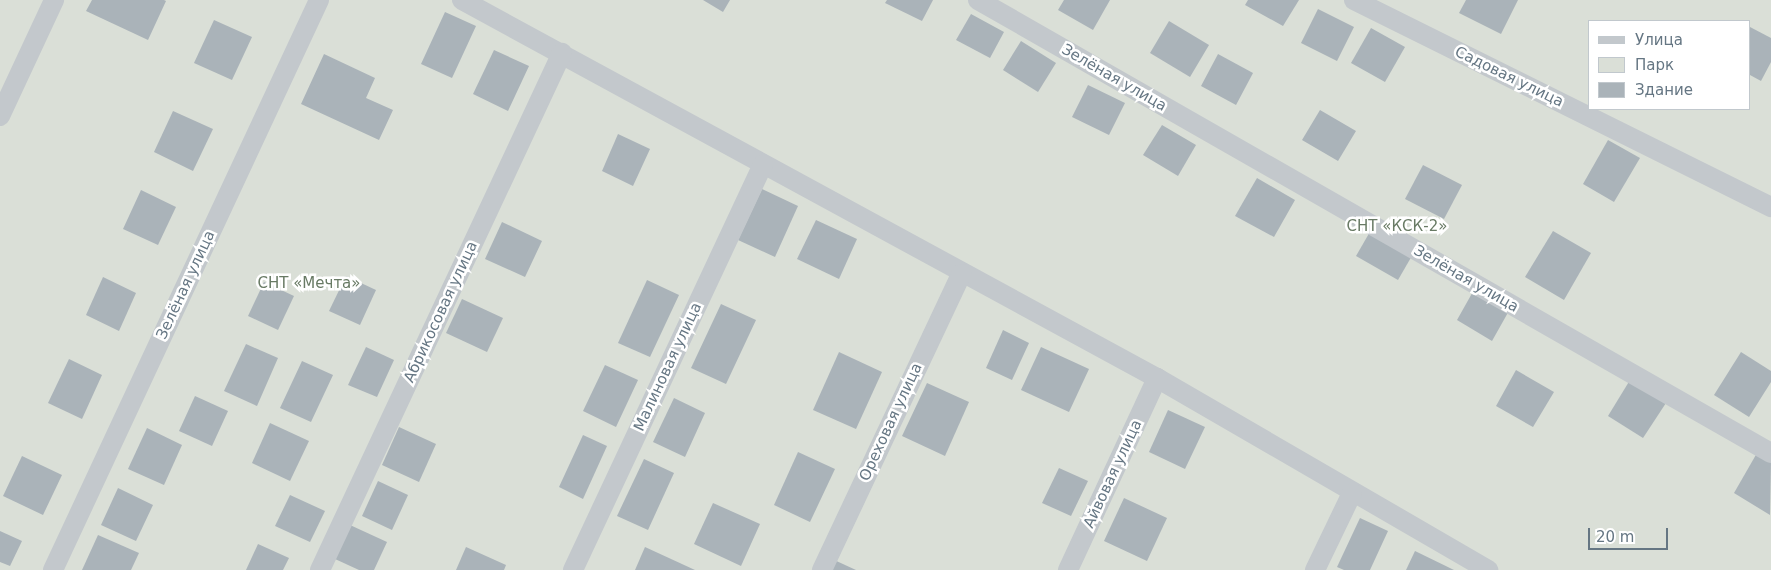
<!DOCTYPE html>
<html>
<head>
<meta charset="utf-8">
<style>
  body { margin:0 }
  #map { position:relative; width:1771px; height:570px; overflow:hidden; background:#fafaf8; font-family:"DejaVu Sans",sans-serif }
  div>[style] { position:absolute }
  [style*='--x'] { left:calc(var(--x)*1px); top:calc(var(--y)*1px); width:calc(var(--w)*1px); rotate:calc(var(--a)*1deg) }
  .green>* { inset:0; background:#dadfd7 }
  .building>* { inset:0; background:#aab3b9 }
  .minor>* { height:20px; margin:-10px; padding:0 10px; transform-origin:10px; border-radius:10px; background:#c3c8cc }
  span { translate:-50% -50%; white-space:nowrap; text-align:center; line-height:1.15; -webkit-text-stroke:5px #fff; paint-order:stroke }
  .street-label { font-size:15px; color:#657683 }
  .park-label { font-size:15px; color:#687a64 }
  .legend { position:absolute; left:1588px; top:20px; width:162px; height:90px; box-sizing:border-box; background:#fff; border:1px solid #c1c8cd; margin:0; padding:6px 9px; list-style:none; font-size:15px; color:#657683 }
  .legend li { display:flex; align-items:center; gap:10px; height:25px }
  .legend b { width:25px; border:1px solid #c1c8cd }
  .scale { position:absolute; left:1588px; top:528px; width:80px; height:22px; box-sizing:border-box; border:2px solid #657683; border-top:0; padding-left:6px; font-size:15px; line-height:18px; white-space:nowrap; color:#657683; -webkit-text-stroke:4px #fff; paint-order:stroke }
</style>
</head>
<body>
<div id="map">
  <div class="green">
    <div style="clip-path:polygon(evenodd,0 0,1771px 0,1771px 570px,0 570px,0 0,1590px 21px,1750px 21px,1750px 109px,1590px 109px,1590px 21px)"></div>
  </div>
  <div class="building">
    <div style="clip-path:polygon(92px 0,164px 0,166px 1px,148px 40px,86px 11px)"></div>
    <div style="clip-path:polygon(703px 0,730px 0,723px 12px)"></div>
    <div style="clip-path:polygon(887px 0,933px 0,922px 21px,885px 3px)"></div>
    <div style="clip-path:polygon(1064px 0,1110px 0,1093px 30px,1058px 10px)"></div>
    <div style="clip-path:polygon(1248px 0,1299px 0,1283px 26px,1245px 5px)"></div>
    <div style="clip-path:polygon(1466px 0,1518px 0,1501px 34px,1459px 13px)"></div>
    <div style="clip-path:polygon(1318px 9px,1354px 27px,1337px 61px,1301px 43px)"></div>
    <div style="clip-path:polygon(445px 12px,476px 26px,452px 78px,421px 64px)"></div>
    <div style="clip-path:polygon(971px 14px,1004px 32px,990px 58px,956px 40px)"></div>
    <div style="clip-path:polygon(214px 20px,252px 37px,232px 80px,194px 63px)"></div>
    <div style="clip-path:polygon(1169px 21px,1209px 45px,1190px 77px,1150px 53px)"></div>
    <div style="clip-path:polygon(1750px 27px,1771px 38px,1771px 62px,1761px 81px,1750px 75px)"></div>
    <div style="clip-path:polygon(1371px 28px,1405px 47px,1385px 82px,1351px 63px)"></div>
    <div style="clip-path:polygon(1021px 41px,1056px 63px,1038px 92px,1003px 70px)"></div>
    <div style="clip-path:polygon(494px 50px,529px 66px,508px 111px,473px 94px)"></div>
    <div style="clip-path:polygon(324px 54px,375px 78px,366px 98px,393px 110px,379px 140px,301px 104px)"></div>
    <div style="clip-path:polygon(1218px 54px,1253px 73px,1236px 105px,1201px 86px)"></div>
    <div style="clip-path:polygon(1088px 85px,1125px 103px,1109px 135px,1072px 117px)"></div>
    <div style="clip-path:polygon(1320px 110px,1356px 131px,1338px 161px,1302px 140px)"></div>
    <div style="clip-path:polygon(173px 111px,213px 129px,193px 171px,154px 152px)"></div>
    <div style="clip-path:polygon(1162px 125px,1196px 145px,1178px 176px,1143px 155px)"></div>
    <div style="clip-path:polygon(618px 134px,650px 149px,633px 186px,602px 171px)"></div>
    <div style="clip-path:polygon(1608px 140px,1640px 158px,1614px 202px,1583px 184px)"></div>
    <div style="clip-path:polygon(1423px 165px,1462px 185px,1444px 219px,1405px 199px)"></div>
    <div style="clip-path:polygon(1257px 178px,1295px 200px,1274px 237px,1235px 216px)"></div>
    <div style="clip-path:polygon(762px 189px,798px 206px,775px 257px,738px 240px)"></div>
    <div style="clip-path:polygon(141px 190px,176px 207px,158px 245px,123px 229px)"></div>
    <div style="clip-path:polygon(816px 220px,857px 239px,839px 279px,797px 259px)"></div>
    <div style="clip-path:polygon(502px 222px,542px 241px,525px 277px,485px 259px)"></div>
    <div style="clip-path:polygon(1371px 230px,1413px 254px,1398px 280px,1356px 256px)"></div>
    <div style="clip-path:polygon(1553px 231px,1591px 253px,1564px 300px,1525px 277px)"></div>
    <div style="clip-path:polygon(346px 276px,376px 290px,360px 325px,329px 311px)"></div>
    <div style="clip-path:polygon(103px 277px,136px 293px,119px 331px,86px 315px)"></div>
    <div style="clip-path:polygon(647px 280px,679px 295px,650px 357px,618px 343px)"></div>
    <div style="clip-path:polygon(264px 282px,294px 296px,278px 330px,248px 316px)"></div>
    <div style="clip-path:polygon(1475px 288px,1510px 309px,1492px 341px,1457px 320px)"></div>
    <div style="clip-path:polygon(462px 299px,503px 318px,487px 352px,446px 333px)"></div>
    <div style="clip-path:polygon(721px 304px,756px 320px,726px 384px,691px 368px)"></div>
    <div style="clip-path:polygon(1003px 330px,1029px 343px,1012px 380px,986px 368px)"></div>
    <div style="clip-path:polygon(246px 344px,278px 358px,257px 406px,224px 391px)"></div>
    <div style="clip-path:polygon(366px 347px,394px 360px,377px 397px,348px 385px)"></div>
    <div style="clip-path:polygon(1041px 347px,1089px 369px,1069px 412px,1021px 390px)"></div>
    <div style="clip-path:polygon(839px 352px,882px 372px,856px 429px,813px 410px)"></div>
    <div style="clip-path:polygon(1741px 352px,1771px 371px,1771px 382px,1749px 417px,1714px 395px)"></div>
    <div style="clip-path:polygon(69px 359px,102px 375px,82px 419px,48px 403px)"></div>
    <div style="clip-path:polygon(302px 361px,333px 375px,311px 422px,280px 408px)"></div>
    <div style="clip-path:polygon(605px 365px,638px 380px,616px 427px,583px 411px)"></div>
    <div style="clip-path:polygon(1516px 370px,1554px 392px,1533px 427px,1496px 406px)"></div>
    <div style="clip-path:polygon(1630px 380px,1666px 403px,1643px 438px,1608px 416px)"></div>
    <div style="clip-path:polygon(927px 383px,969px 402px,945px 456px,902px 436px)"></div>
    <div style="clip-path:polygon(195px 396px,228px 411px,212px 446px,179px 431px)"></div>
    <div style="clip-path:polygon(674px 398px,705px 413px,685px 457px,653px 442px)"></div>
    <div style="clip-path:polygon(1168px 410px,1205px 427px,1185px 469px,1149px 452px)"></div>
    <div style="clip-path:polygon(270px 423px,309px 441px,290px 481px,252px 463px)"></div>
    <div style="clip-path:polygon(399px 427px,436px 444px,419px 482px,382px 465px)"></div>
    <div style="clip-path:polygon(147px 428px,182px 445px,164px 485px,128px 469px)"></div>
    <div style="clip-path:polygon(583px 435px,607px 446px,583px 499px,559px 487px)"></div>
    <div style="clip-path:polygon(798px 452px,835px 469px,810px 522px,774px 505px)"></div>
    <div style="clip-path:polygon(1757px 453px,1771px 461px,1770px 515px,1734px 493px)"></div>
    <div style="clip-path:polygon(22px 456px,62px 475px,43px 515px,3px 496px)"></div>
    <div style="clip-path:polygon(644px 459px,674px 473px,648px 530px,617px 516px)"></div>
    <div style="clip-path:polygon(1059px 468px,1088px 481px,1071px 516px,1042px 503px)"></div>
    <div style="clip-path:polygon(378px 481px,408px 495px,392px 530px,362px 516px)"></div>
    <div style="clip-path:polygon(118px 488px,153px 505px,136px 541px,101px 525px)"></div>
    <div style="clip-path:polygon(290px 495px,325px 511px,310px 542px,275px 526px)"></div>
    <div style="clip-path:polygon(1124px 498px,1167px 518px,1147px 561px,1104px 541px)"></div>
    <div style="clip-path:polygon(713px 503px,760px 524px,741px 566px,694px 544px)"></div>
    <div style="clip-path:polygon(1360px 518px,1388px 531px,1370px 570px,1344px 570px,1337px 567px)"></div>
    <div style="clip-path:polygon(350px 525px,387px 542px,374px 570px,359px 570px,335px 559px)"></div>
    <div style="clip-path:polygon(0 531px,22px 541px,10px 566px,0 562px)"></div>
    <div style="clip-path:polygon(98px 535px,139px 553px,131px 570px,82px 570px)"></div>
    <div style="clip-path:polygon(258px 544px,289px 558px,283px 570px,246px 570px)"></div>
    <div style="clip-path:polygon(466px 547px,506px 565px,504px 570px,456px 570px)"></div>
    <div style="clip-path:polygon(645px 547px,695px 570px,635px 570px)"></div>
    <div style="clip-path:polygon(1415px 551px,1454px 570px,1406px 570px)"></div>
    <div style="clip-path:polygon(832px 559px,856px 570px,827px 570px)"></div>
  </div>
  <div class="minor">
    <div style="--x:462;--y:0;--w:791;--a:28.54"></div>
    <div style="--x:1157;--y:378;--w:383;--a:30.1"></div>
    <div style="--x:978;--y:0;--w:913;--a:29.74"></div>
    <div style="--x:1354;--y:0;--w:466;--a:26.4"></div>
    <div style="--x:0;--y:116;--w:128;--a:-65"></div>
    <div style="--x:53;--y:570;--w:629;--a:-64.98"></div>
    <div style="--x:320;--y:570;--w:571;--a:-64.92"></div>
    <div style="--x:573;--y:570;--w:448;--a:-64.9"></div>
    <div style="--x:822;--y:570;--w:327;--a:-64.8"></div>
    <div style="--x:1068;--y:570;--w:212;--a:-65.1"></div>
    <div style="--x:1315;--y:570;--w:85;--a:-64.3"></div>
  </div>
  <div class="street-label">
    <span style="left:1509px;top:77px;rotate:26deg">Садовая улица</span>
    <span style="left:1114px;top:78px;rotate:30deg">Зелёная улица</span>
    <span style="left:1466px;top:279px;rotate:30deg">Зелёная улица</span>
    <span style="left:186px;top:285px;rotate:-65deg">Зелёная улица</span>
    <span style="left:441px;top:312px;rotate:-65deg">Абрикосовая улица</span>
    <span style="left:668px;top:367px;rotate:-65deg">Малиновая улица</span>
    <span style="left:891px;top:422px;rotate:-65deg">Ореховая улица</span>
    <span style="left:1113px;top:474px;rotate:-65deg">Айвовая улица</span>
  </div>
  <div class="park-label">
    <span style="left:1397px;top:227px">СНТ «КСК-2»</span>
    <span style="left:309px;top:284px">СНТ «Мечта»</span>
  </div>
  <ul class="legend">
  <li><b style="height:6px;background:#c3c8cc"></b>Улица</li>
  <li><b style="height:14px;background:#dadfd7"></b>Парк</li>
  <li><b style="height:14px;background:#aab3b9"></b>Здание</li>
  </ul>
  <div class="scale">20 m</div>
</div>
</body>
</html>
